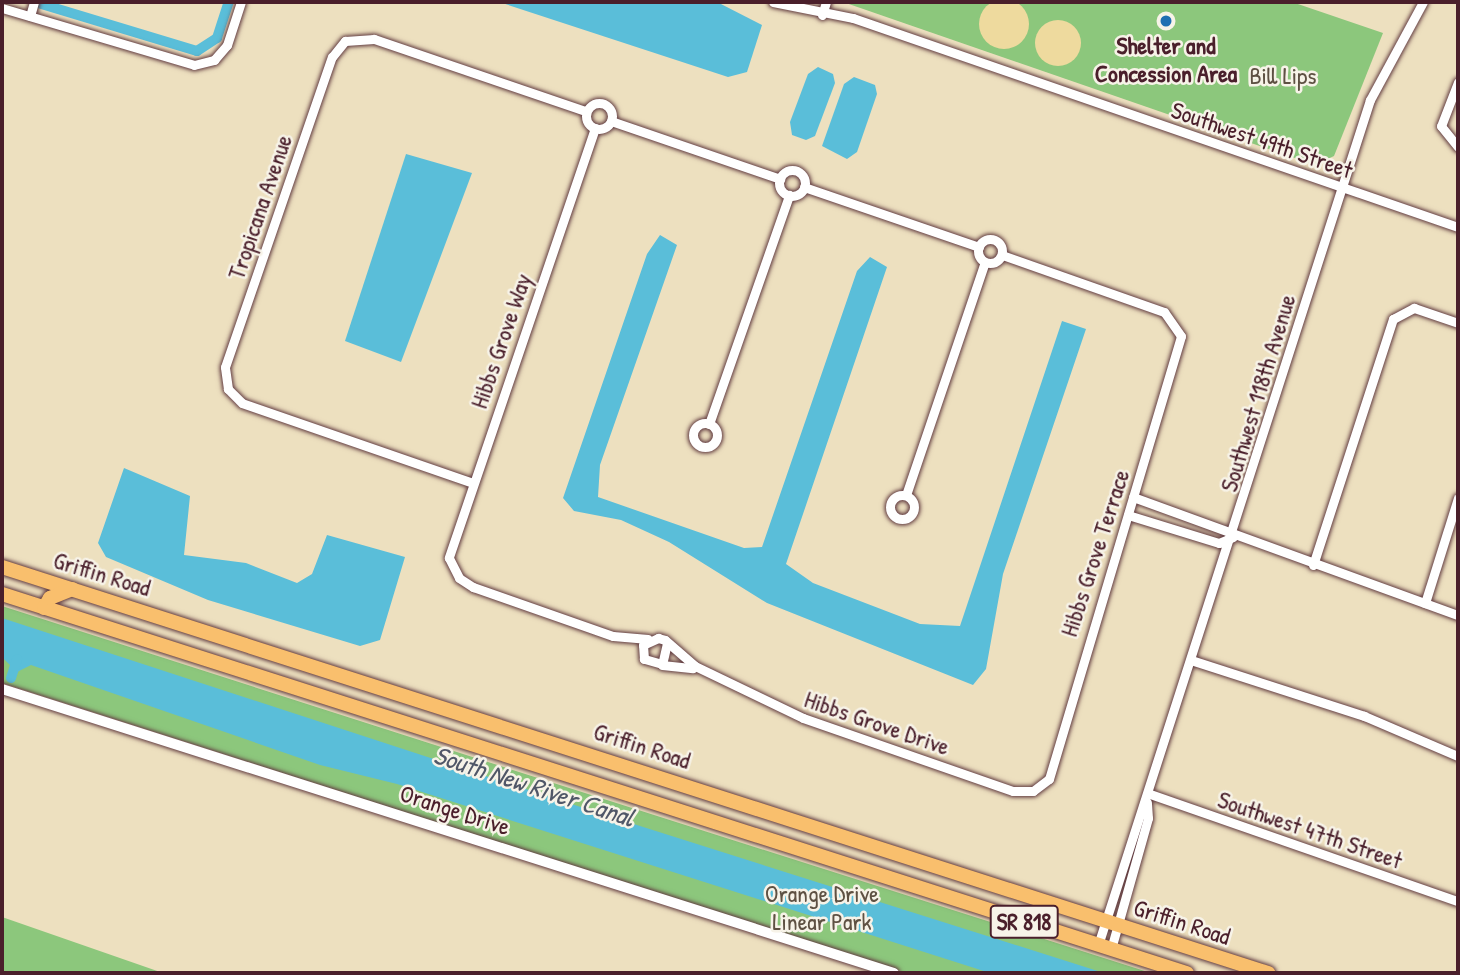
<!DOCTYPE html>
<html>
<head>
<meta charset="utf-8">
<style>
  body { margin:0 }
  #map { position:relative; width:1460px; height:975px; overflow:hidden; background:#ede0bf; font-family:"Patrick Hand",sans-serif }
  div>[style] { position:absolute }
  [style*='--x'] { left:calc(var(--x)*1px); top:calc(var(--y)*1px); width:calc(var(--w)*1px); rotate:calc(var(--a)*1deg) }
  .green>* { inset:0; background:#8cc77c }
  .sand>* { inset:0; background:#eeda9e }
  .round { border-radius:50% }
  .water>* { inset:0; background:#5abed9 }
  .canal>* { height:10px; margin:-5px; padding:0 5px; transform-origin:5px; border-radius:5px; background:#5abed9 }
  .roads { filter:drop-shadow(0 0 2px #623c41) drop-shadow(0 0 2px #623c41) }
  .minor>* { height:9px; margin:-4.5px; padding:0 4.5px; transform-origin:4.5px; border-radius:4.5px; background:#fff }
  .minor>.ring { margin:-4.5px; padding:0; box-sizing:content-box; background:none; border:9px solid #fff; border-radius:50% }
  .tertiary>* { height:10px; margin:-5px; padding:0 5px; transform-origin:5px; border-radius:5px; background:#fff }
  .primary>* { height:14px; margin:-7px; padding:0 7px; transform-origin:7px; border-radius:7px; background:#f9bf6d }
  .dots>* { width:19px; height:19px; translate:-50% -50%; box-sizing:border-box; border:4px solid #f7f3e8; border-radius:50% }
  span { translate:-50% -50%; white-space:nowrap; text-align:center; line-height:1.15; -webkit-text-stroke:5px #f7f3e8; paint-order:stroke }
  .shield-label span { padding:2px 5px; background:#f7f3e8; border:2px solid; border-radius:5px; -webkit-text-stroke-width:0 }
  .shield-label { font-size:23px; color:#4a1f2b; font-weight:700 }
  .poi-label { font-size:24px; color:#4a1f2b; font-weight:700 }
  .park-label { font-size:24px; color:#5e5143 }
  .street-label { font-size:24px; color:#4a1f2b }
  .water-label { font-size:26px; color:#505768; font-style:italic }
  .frame { position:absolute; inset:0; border:4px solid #4a1f2b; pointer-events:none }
</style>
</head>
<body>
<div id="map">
  <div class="green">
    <div style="clip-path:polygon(843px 2px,1292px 2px,1383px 33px,1334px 156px,1315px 165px)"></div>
    <div style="clip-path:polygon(2px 606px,541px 779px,1151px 973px,907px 973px,2px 683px)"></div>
    <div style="clip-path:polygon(2px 917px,163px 973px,2px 973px)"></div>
  </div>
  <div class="sand">
    <div class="round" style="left:979px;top:-1px;width:50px;height:50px"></div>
    <div class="round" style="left:1035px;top:20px;width:46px;height:46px"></div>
  </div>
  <div class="water">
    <div style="clip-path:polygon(499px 2px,717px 2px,762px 25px,747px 72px,728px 77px)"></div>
    <div style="clip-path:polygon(818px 67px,833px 74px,835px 83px,815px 136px,806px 140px,792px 135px,790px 122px,808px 74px)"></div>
    <div style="clip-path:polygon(854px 77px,875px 85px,877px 94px,857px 152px,847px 159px,822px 146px,844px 84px)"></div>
    <div style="clip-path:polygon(406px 154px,472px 173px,401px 362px,345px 341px)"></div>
    <div style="clip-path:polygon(660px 235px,677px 245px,600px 465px,598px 497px,744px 548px,762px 547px,857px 271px,870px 257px,887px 267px,786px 564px,813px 583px,920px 624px,960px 626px,1062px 321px,1086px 329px,1003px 574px,986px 669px,973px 685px,767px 603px,669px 542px,621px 520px,574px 511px,563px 498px,647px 254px)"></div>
    <div style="clip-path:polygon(124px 468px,190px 496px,184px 555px,246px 563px,297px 583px,312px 574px,327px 535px,405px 557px,380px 640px,360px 646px,208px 600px,106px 557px,98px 543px)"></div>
    <div style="clip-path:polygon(2px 618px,599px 813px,1104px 973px,990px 973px,397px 784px,320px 765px,31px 665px,17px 672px,2px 657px)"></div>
  </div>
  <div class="canal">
    <div style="--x:38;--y:3;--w:166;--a:16.8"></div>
    <div style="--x:197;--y:51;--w:24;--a:-33"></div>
    <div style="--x:217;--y:38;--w:38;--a:-72"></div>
    <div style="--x:11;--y:678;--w:20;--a:-72"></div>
  </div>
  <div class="roads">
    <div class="minor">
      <div style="--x:773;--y:2;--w:82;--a:11.3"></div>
      <div style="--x:853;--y:18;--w:640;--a:19.06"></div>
      <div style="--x:2;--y:8;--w:200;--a:16.5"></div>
      <div style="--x:194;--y:65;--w:21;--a:-14"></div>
      <div style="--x:214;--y:60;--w:20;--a:-49"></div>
      <div style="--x:227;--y:45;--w:45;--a:-72"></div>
      <div style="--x:822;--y:15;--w:14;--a:-73"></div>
      <div style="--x:30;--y:16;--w:15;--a:-74"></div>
      <div style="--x:1458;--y:82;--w:47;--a:111.1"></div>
      <div style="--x:1441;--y:126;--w:27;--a:51"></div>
      <div class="ring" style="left:586px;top:103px;width:17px;height:17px"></div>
      <div style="--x:611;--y:121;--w:179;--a:18.9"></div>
      <div style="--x:595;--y:128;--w:454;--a:108.8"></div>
      <div style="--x:449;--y:558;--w:22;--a:63"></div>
      <div style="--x:459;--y:578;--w:17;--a:33"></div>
      <div style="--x:473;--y:587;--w:148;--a:19.3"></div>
      <div style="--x:613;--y:636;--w:35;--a:5"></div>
      <div class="ring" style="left:779px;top:170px;width:17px;height:17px"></div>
      <div style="--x:804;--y:187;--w:185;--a:18.9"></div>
      <div class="ring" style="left:978px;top:239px;width:15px;height:15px"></div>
      <div class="ring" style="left:693px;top:423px;width:15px;height:15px"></div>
      <div style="--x:709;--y:424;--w:243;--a:-70.7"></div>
      <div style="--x:473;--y:483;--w:244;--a:-160.9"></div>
      <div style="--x:242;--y:403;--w:20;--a:-135"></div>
      <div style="--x:228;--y:389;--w:22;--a:-98"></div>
      <div style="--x:225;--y:367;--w:328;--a:-71"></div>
      <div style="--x:332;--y:57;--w:21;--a:-51"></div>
      <div style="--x:345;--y:41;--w:29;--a:-4"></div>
      <div style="--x:374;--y:39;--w:224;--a:18.8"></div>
      <div style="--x:906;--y:495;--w:246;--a:-71.3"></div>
      <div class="ring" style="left:890px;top:495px;width:15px;height:15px"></div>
      <div style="--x:1133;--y:497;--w:346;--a:20"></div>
      <div style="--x:1128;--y:515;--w:95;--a:17.1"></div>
      <div style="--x:1219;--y:543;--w:15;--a:-23"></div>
      <div style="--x:1313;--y:565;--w:259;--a:-72"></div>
      <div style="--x:1393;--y:319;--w:24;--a:-28"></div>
      <div style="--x:1414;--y:308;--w:46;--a:18.8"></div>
      <div style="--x:1425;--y:603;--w:110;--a:-72.6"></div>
      <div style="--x:667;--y:643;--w:22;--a:103"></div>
      <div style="--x:662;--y:664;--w:19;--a:-164"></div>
      <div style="--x:644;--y:659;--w:14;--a:-94"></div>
      <div style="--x:643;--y:645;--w:17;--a:-25"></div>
      <div style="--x:658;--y:638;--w:7;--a:16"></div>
      <div style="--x:665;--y:640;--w:40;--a:41"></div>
      <div style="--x:695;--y:666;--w:120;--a:25.7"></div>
      <div style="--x:803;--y:718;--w:222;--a:19.2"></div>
      <div style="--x:1013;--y:791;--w:20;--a:0"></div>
      <div style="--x:1033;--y:791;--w:20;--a:-37"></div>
      <div style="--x:1049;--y:779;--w:462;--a:-73.4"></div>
      <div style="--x:1181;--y:336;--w:29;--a:-125"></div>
      <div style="--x:1164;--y:312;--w:172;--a:-160.6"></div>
      <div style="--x:1194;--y:661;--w:179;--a:17.9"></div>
      <div style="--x:1364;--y:716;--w:102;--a:23.1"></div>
      <div style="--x:662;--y:665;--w:31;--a:6"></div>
      <div style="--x:1150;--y:794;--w:326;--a:19.2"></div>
      <div style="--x:1098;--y:945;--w:888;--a:-72.16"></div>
      <div style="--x:1370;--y:100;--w:111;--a:-61.6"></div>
      <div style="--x:1111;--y:949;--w:136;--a:-74.2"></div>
      <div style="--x:1148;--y:818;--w:16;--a:-94"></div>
    </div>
    <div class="tertiary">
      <div style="--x:2;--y:689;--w:936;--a:17.66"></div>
    </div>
    <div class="primary">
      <div style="--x:2;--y:567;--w:1330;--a:17.78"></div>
      <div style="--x:2;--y:594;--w:1244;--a:17.74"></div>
      <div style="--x:44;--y:608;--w:12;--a:-59"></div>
      <div style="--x:50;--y:598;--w:24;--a:-22"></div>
    </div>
  </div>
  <div class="dots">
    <div style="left:1166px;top:21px;background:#1f6fb2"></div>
  </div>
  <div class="shield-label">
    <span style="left:1024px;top:922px">SR 818</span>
  </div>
  <div class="poi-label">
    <span style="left:1166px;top:60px">Shelter and<br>Concession Area</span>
  </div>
  <div class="park-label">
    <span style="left:1283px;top:76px">Bill Lips</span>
    <span style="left:822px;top:908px">Orange Drive<br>Linear Park</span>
  </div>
  <div class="street-label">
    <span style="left:1262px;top:140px;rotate:19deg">Southwest 49th Street</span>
    <span style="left:260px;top:207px;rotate:-71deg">Tropicana Avenue</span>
    <span style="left:501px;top:341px;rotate:-71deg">Hibbs Grove Way</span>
    <span style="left:1258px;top:393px;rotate:-73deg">Southwest 118th Avenue</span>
    <span style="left:1095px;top:553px;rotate:-72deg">Hibbs Grove Terrace</span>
    <span style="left:102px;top:574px;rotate:17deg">Griffin Road</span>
    <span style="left:877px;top:723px;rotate:19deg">Hibbs Grove Drive</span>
    <span style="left:642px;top:746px;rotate:18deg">Griffin Road</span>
    <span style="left:455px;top:810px;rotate:18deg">Orange Drive</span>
    <span style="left:1310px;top:830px;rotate:19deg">Southwest 47th Street</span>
    <span style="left:1182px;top:922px;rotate:18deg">Griffin Road</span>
  </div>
  <div class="water-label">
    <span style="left:534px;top:786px;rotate:18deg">South New River Canal</span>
  </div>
  <div class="frame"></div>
</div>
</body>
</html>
